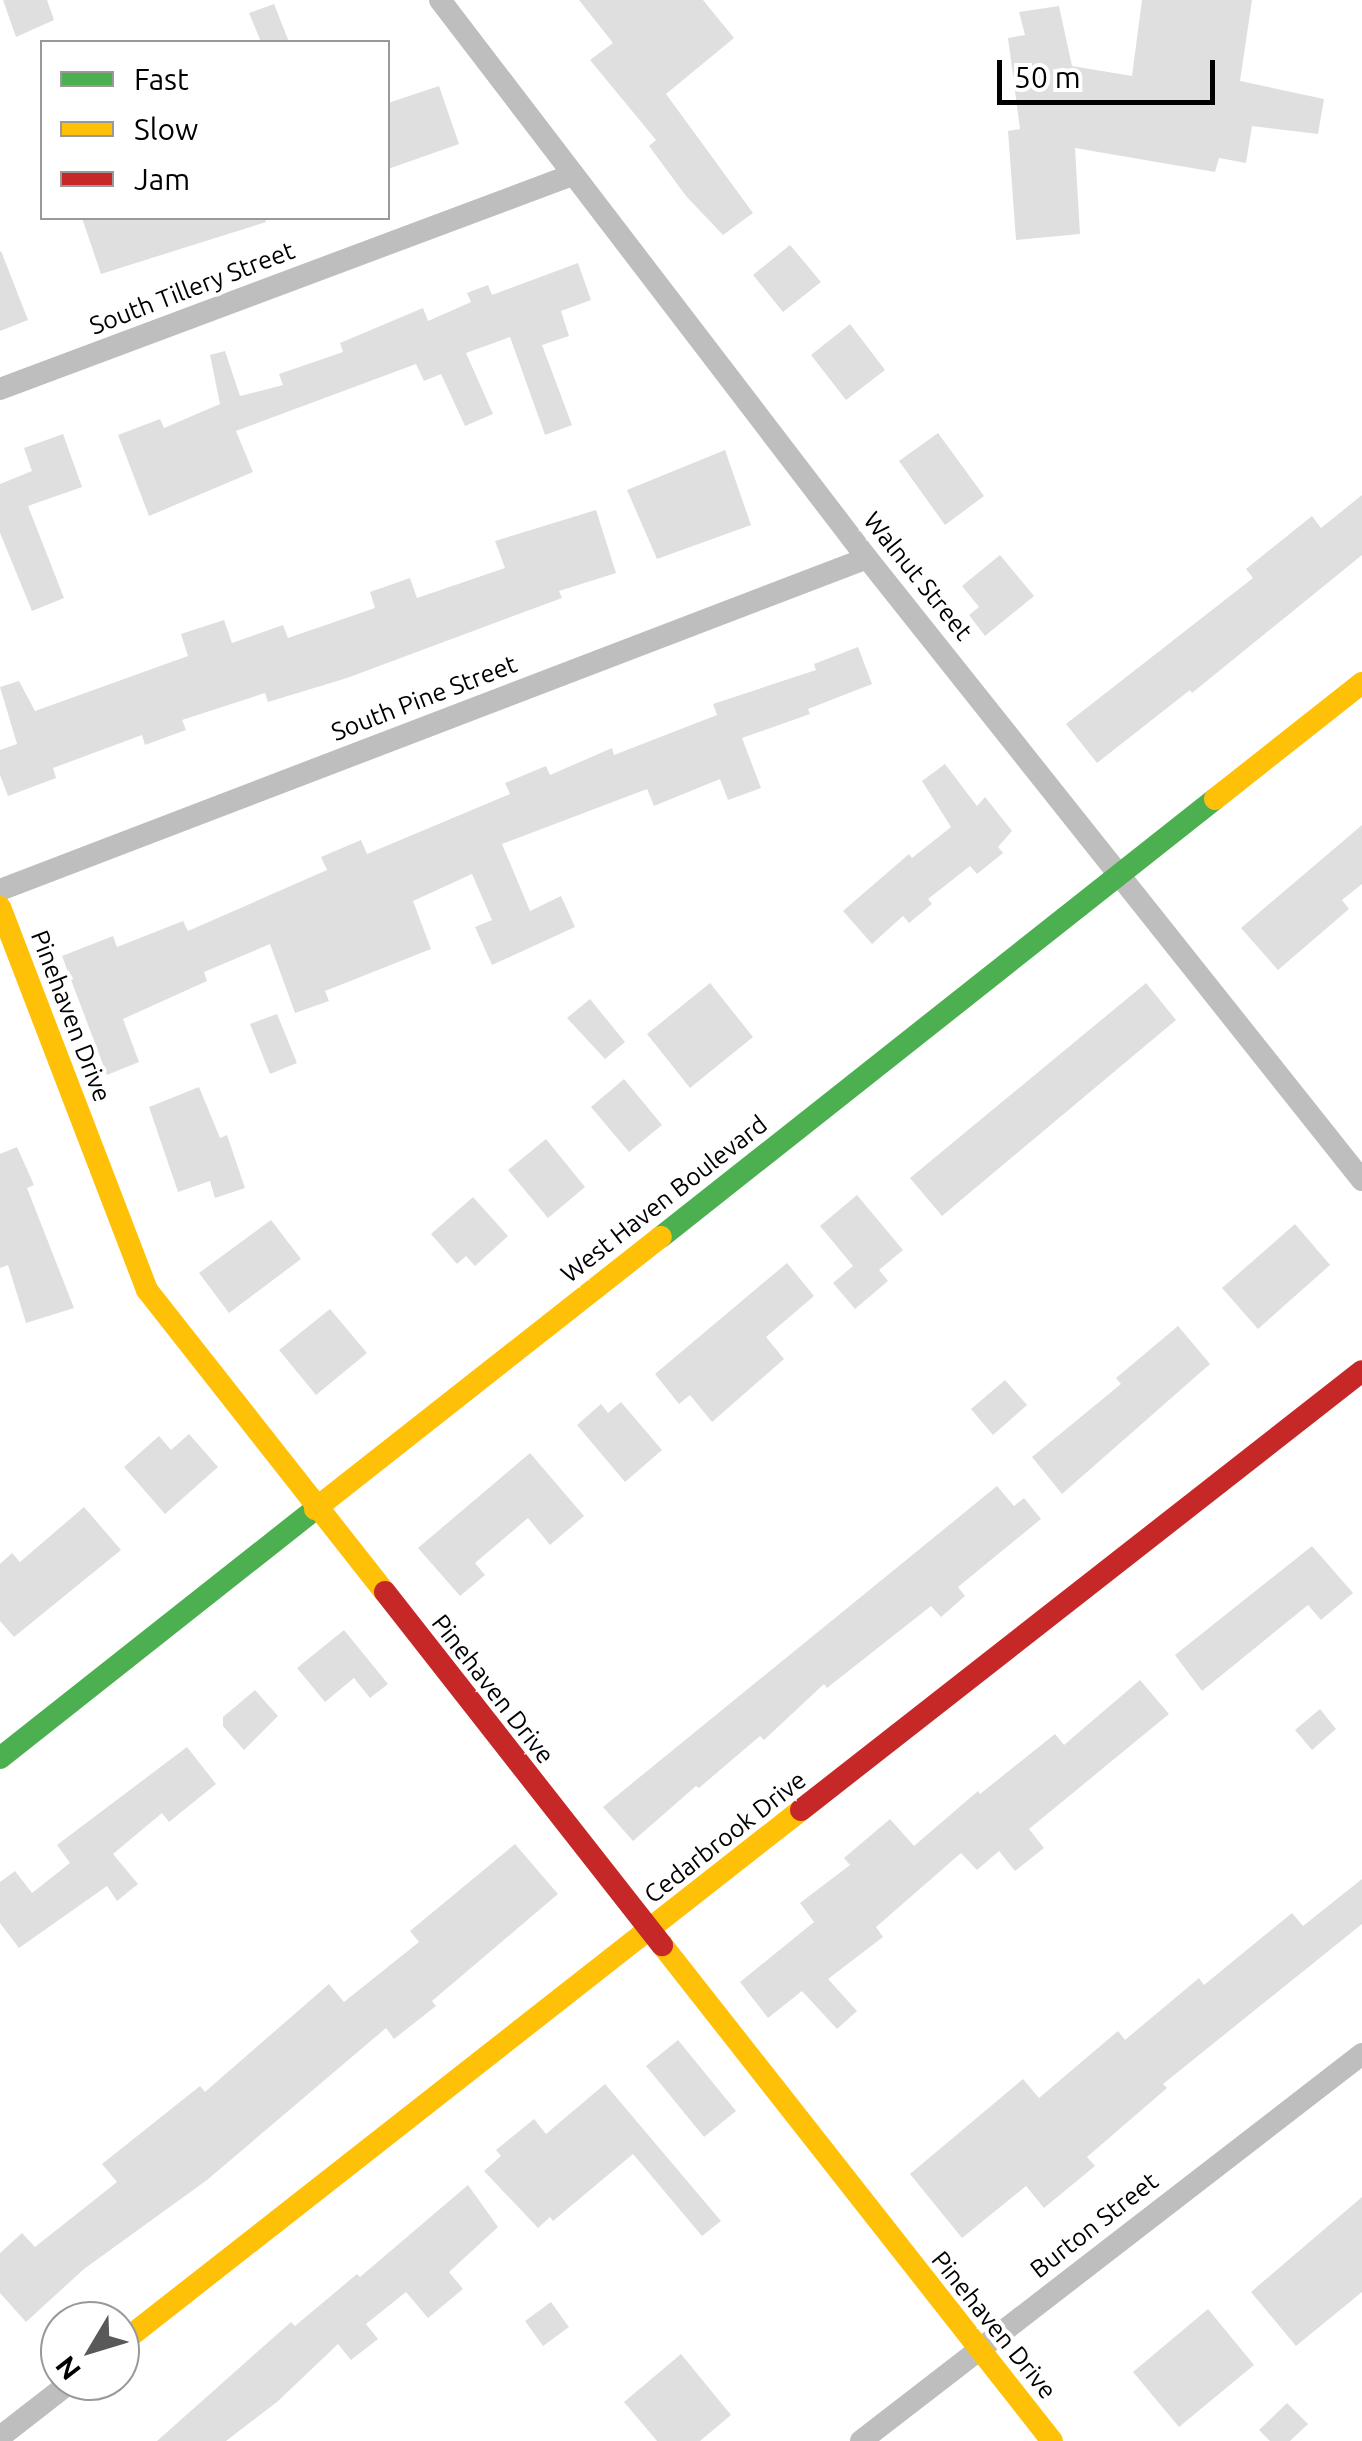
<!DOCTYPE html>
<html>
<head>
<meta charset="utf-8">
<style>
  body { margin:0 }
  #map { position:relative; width:1362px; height:2441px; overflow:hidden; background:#fff; font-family:Ubuntu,sans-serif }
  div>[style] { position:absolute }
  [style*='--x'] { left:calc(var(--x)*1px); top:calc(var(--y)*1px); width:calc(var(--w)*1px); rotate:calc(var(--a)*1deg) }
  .building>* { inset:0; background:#dfdfdf }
  .street>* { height:22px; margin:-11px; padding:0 11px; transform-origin:11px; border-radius:11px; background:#bebebe }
  .fast>* { height:22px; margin:-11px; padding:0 11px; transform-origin:11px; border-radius:11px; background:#4caf50 }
  .slow>* { height:22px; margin:-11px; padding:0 11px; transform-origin:11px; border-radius:11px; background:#ffc107 }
  .jam>* { height:22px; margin:-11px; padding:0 11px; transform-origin:11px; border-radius:11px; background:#c62828 }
  span { translate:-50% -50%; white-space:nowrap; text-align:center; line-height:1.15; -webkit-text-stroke:8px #fff; paint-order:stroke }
  .street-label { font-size:25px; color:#000 }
  .legend { position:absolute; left:40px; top:40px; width:350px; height:180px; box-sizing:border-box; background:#fff; border:2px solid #999; margin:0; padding:12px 18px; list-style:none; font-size:30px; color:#000 }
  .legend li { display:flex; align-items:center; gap:20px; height:50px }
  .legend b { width:50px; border:2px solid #999 }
  .north { position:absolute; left:40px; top:2301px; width:100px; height:100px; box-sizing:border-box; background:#fff; border:2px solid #999; border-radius:50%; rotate:232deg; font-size:28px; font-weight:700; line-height:40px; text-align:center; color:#000 }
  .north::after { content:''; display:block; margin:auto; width:35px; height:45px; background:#595959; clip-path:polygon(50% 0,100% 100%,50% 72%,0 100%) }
  .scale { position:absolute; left:997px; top:60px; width:218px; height:45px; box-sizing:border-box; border:5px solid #000; border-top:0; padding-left:12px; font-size:30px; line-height:35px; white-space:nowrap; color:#000; -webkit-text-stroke:8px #fff; paint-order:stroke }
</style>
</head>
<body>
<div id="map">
  <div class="building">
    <div style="clip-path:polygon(3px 0,47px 0,54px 20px,16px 37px)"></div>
    <div style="clip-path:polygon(579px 0,703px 0,734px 38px,666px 94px,753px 213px,723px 235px,686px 196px,649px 146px,656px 140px,590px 60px,613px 43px)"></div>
    <div style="clip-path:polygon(1142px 0,1252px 0,1240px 81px,1324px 99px,1318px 134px,1252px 126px,1246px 163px,1219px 158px,1215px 172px,1075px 148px,1080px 234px,1016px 240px,1008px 131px,1020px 129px,1008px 38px,1025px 35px,1019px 12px,1059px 6px,1072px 66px,1132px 76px)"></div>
    <div style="clip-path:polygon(274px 4px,289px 42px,261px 42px,249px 13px)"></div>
    <div style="clip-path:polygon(439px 86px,459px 144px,388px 169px,388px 103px)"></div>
    <div style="clip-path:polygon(82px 218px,265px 218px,266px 222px,101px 274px)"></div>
    <div style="clip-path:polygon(790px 245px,821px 282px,783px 312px,753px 275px)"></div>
    <div style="clip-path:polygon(1px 251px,28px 320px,0 331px,0 252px)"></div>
    <div style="clip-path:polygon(578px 263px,591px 300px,561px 311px,569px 336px,542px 345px,572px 425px,545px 435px,510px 337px,466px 353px,493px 414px,465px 426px,441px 374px,424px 381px,416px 364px,236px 431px,253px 472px,149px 516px,118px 435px,160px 419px,164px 428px,220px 404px,210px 355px,225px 351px,240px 396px,283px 385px,279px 374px,343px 352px,340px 343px,423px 308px,428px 321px,471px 302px,467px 293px,488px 285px,492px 295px)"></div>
    <div style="clip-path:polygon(850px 324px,885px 370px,846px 400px,811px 355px)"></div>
    <div style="clip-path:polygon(938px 433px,984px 496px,945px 525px,899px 461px)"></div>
    <div style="clip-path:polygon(63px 434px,82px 487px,28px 506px,64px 598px,32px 611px,0 533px,0 484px,32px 471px,24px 448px)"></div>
    <div style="clip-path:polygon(725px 450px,751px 525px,657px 559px,627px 490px)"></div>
    <div style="clip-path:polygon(1362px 495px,1362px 555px,1192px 693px,1190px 690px,1097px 763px,1066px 724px,1253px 578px,1246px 569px,1312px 516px,1321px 528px)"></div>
    <div style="clip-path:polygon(596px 510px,616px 573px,559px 591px,562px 598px,347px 678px,268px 702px,265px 693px,182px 720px,186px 730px,145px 745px,142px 735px,53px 768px,56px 778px,8px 796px,0 775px,0 750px,17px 744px,0 687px,19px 681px,35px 711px,188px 656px,181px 634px,224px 620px,232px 643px,283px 625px,288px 638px,375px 608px,370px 592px,410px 578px,417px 598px,505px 568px,495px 541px)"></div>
    <div style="clip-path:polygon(1000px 555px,1034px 596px,985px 636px,969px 615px,979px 607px,962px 586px)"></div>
    <div style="clip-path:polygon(858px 647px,872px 684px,808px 709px,810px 714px,742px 738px,761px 788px,728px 800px,720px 779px,654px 806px,647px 789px,502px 844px,530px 911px,561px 896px,575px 927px,492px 965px,475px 927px,492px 920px,472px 874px,413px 901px,431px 949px,325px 991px,329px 1001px,295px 1013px,270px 944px,204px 972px,207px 981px,123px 1019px,139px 1062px,107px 1075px,62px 956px,113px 936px,117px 947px,183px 921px,188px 931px,327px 870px,321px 857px,361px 840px,367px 854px,510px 794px,505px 783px,546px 766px,550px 775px,612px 748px,614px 755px,717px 715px,713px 704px,816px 670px,814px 664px)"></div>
    <div style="clip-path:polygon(945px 764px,977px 806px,985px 797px,1012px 831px,998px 847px,1003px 853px,977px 874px,970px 866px,928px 899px,932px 904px,909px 923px,903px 916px,872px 944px,843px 911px,909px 854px,912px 858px,951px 827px,922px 781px)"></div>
    <div style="clip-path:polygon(1362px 825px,1362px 884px,1342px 900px,1349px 909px,1278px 970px,1241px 928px)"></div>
    <div style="clip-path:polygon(710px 983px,753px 1037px,690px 1088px,647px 1034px)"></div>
    <div style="clip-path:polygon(1146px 983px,1176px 1020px,942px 1216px,910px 1178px)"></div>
    <div style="clip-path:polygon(590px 999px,625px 1042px,605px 1059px,567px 1018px)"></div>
    <div style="clip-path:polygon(277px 1014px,297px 1063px,270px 1074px,250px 1024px)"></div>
    <div style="clip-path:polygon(624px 1079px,662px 1125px,629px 1152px,591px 1107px)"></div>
    <div style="clip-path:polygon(199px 1087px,220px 1138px,227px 1135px,245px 1188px,215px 1198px,210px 1181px,178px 1192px,149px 1107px)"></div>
    <div style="clip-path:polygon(546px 1139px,585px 1187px,548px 1218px,508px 1170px)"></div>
    <div style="clip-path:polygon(17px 1147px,34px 1185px,27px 1188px,74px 1308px,26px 1323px,8px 1265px,0 1268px,0 1154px)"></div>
    <div style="clip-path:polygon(857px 1195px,903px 1250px,879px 1270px,888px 1281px,855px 1309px,833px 1283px,853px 1266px,820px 1226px)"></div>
    <div style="clip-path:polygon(473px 1197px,508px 1236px,475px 1266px,466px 1256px,457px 1264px,431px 1234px)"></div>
    <div style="clip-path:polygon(271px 1220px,301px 1259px,229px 1313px,199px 1273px)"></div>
    <div style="clip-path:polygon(1295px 1224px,1330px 1265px,1258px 1329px,1222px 1288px)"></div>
    <div style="clip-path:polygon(787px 1263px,814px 1296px,766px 1337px,784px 1359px,712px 1422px,690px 1395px,679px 1404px,655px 1374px)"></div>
    <div style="clip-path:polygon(330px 1309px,367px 1353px,316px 1395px,279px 1350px)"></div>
    <div style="clip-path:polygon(1178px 1326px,1210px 1364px,1062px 1494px,1032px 1457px,1121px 1384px,1116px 1378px)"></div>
    <div style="clip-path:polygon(1005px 1380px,1027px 1405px,993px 1435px,971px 1409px)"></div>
    <div style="clip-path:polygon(621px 1402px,662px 1450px,625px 1482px,577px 1425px,601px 1404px,608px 1413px)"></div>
    <div style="clip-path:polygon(189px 1434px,218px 1467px,165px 1514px,124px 1467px,159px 1436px,171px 1450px)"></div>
    <div style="clip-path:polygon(530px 1453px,584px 1516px,550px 1545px,528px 1518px,475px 1563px,485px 1575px,460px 1596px,418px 1548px)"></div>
    <div style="clip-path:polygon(997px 1486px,1014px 1506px,1024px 1498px,1041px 1519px,958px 1587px,965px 1596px,941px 1617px,931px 1606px,827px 1688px,824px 1684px,764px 1740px,760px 1736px,699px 1788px,696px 1786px,633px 1841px,603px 1807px)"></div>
    <div style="clip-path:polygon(84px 1507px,121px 1550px,14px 1637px,0 1621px,0 1564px,12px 1553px,20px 1562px)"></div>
    <div style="clip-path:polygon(1312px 1546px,1353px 1593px,1321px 1620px,1308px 1605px,1202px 1691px,1175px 1655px)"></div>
    <div style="clip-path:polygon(344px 1630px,388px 1684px,370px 1698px,354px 1678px,325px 1702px,297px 1668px)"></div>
    <div style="clip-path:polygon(1140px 1680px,1169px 1714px,1029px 1829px,1044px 1848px,1015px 1871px,999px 1851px,977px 1870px,961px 1853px,876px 1927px,883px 1937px,828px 1979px,857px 2011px,837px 2029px,802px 1991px,768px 2018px,740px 1982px,814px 1922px,800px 1903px,850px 1865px,844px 1858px,890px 1819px,914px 1846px,978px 1791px,980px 1794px,1055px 1734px,1064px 1745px)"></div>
    <div style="clip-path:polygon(255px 1690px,278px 1716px,244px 1750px,223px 1726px,223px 1717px)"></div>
    <div style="clip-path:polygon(1320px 1709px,1336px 1729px,1312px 1750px,1295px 1730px)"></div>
    <div style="clip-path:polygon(187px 1747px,216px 1784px,169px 1822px,162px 1813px,113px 1854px,138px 1884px,117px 1901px,107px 1886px,19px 1948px,0 1923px,0 1882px,15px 1871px,32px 1893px,70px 1863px,57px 1845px)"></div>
    <div style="clip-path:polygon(515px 1844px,558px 1894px,432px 2001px,436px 2006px,394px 2039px,386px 2028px,207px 2180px,84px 2269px,26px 2322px,0 2293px,0 2253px,22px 2233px,35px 2247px,117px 2182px,102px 2164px,200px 2086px,205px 2092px,329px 1984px,344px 2002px,419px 1942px,410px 1931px)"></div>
    <div style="clip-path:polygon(1362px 1879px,1362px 1924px,1163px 2084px,1167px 2088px,1087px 2157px,1095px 2166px,1044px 2208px,1026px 2186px,962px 2238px,910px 2174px,1023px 2079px,1039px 2098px,1118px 2031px,1125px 2040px,1199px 1978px,1204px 1985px,1292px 1913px,1303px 1926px)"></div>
    <div style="clip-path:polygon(678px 2040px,736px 2111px,704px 2137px,646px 2066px)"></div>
    <div style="clip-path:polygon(605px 2084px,721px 2221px,702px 2236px,633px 2154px,553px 2221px,550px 2217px,538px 2228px,484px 2171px,501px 2156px,496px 2150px,534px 2119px,546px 2134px)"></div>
    <div style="clip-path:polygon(468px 2185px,498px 2227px,449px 2272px,463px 2289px,428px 2318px,406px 2292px,366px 2324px,378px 2339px,351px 2360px,338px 2344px,277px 2402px,226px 2441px,157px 2441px,291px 2322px,295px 2326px,357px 2274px,360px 2277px)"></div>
    <div style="clip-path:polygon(1362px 2197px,1362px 2292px,1296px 2346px,1251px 2292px)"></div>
    <div style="clip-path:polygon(551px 2302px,569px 2327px,543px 2346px,525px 2321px)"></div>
    <div style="clip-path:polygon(1208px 2309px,1254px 2365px,1179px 2427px,1133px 2372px)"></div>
    <div style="clip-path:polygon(681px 2354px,731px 2415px,700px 2441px,657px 2441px,624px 2402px)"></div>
    <div style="clip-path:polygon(1287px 2403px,1308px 2424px,1290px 2441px,1270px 2441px,1259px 2430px)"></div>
  </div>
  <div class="street">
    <div style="--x:440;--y:0;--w:703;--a:52.58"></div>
    <div style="--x:867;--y:558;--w:795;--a:51.49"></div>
    <div style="--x:0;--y:389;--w:611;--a:-20.51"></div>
    <div style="--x:0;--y:890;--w:928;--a:-20.95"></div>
    <div style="--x:0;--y:2437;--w:91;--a:-37.9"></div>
    <div style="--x:861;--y:2441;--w:633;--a:-37.68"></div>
  </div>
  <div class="fast">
    <div style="--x:661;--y:1237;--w:706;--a:-38.33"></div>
    <div style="--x:0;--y:1758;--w:402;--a:-38.3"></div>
  </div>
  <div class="slow">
    <div style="--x:1215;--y:799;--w:187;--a:-38.3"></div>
    <div style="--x:0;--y:907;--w:410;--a:69"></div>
    <div style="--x:147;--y:1290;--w:385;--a:51.8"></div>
    <div style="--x:315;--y:1509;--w:440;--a:-38.2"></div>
    <div style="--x:662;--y:1945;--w:631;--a:51.82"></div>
    <div style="--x:120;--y:2344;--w:865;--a:-38.1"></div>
  </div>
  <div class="jam">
    <div style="--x:385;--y:1592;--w:449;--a:51.9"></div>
    <div style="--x:801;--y:1810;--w:712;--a:-38.04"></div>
  </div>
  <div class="street-label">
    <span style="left:192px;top:288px;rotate:-21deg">South Tillery Street</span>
    <span style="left:918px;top:576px;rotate:51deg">Walnut Street</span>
    <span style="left:424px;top:698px;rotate:-21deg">South Pine Street</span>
    <span style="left:71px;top:1016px;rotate:69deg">Pinehaven Drive</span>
    <span style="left:664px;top:1199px;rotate:-38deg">West Haven Boulevard</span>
    <span style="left:493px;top:1689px;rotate:52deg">Pinehaven Drive</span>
    <span style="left:725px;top:1837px;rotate:-38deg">Cedarbrook Drive</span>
    <span style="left:1094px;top:2225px;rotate:-38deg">Burton Street</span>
    <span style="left:994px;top:2325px;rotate:51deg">Pinehaven Drive</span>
  </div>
  <ul class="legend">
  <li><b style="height:12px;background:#4caf50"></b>Fast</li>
  <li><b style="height:12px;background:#ffc107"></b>Slow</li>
  <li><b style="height:12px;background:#c62828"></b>Jam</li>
  </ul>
  <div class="north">N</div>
  <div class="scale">50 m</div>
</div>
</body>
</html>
